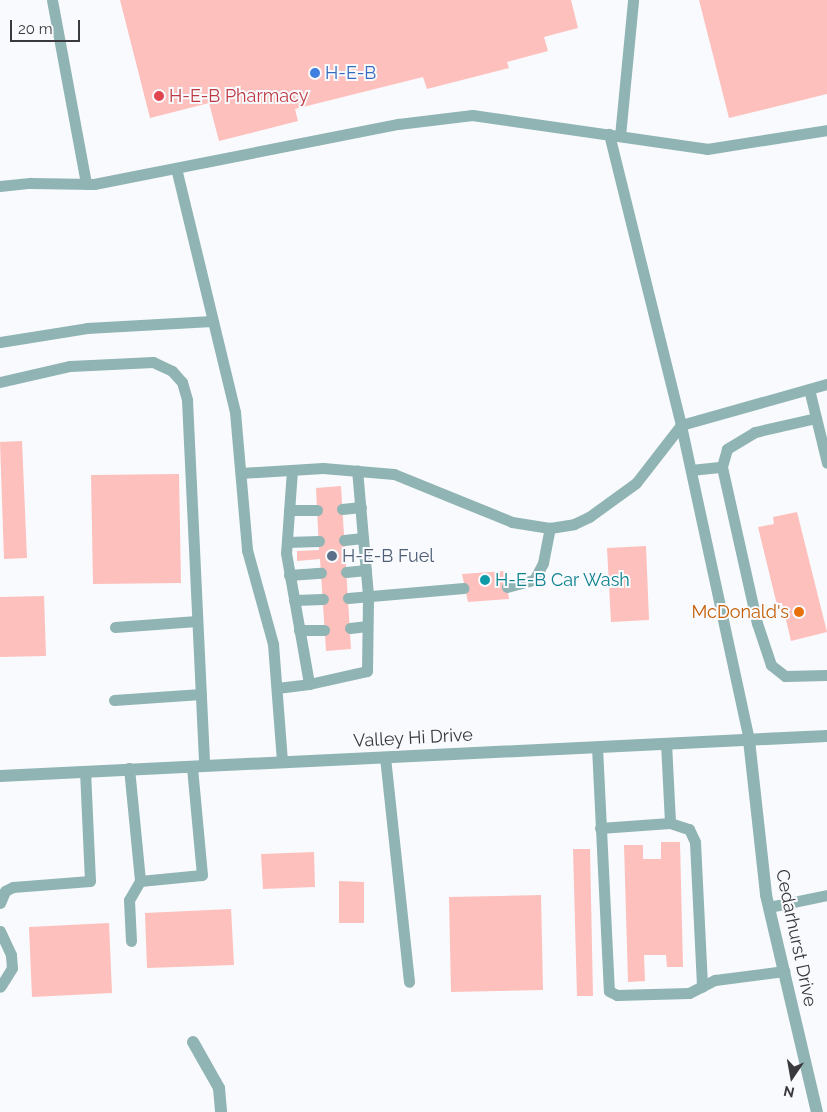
<!DOCTYPE html>
<html>
<head>
<meta charset="utf-8">
<style>
  body { margin:0 }
  #map { position:relative; width:827px; height:1112px; overflow:hidden; background:#f9fafd; font-family:Raleway,sans-serif }
  div>[style] { position:absolute }
  [style*='--x'] { left:calc(var(--x)*1px); top:calc(var(--y)*1px); width:calc(var(--w)*1px); rotate:calc(var(--a)*1deg) }
  .building>* { inset:0; background:#fdc0bc }
  .service>* { height:11px; margin:-5.5px; padding:0 5.5px; transform-origin:5.5px; border-radius:5.5px; background:#8fb4b3 }
  .minor>* { height:12px; margin:-6px; padding:0 6px; transform-origin:6px; border-radius:6px; background:#8fb4b3 }
  .tertiary>* { height:12px; margin:-6px; padding:0 6px; transform-origin:6px; border-radius:6px; background:#8fb4b3 }
  .dots>* { width:14px; height:14px; translate:-50% -50%; box-sizing:border-box; border:2px solid #f9fafd; border-radius:50% }
  span { translate:-50% -50%; white-space:nowrap; text-align:center; line-height:1.15; -webkit-text-stroke:4px #f9fafd; paint-order:stroke }
  .shop-label { font-size:18px; color:#366cbe }
  .left { translate:0 -50%; text-align:left }
  .health-label { font-size:18px; color:#be3a42 }
  .service-label { font-size:18px; color:#4e5e75 }
  .culture-label { font-size:18px; color:#0d838f }
  .food-label { font-size:18px; color:#c56008 }
  .right { translate:-100% -50%; text-align:right }
  .street-label { font-size:18px; color:#3a3a3e }
  .north { position:absolute; left:767px; top:1052px; width:50px; height:50px; -webkit-text-stroke:4px #f9fafd; paint-order:stroke; rotate:192deg; font-size:14px; font-weight:700; line-height:20px; text-align:center; color:#3a3a3e }
  .north::after { content:''; display:block; margin:auto; width:18px; height:22px; background:#3a3a3e; clip-path:polygon(50% 0,100% 100%,50% 72%,0 100%) }
  .scale { position:absolute; left:10px; top:20px; width:70px; height:22px; box-sizing:border-box; border:2px solid #3a3a3e; border-top:0; padding-left:6px; font-size:15px; line-height:18px; white-space:nowrap; color:#3a3a3e; -webkit-text-stroke:4px #f9fafd; paint-order:stroke }
</style>
</head>
<body>
<div id="map">
  <div class="building">
    <div style="clip-path:polygon(120px 0,571px 0,578px 28px,544px 37px,548px 51px,507px 62px,509px 68px,427px 89px,423px 77px,295px 109px,298px 121px,219px 141px,209px 103px,150px 118px)"></div>
    <div style="clip-path:polygon(699px 0,827px 0,827px 94px,729px 118px)"></div>
    <div style="clip-path:polygon(22px 441px,27px 558px,4px 559px,0 442px)"></div>
    <div style="clip-path:polygon(179px 474px,181px 583px,93px 584px,91px 475px)"></div>
    <div style="clip-path:polygon(341px 486px,351px 649px,326px 651px,320px 559px,297px 561px,297px 551px,319px 550px,316px 488px)"></div>
    <div style="clip-path:polygon(797px 512px,827px 632px,791px 641px,782px 603px,777px 605px,758px 527px,774px 524px,773px 517px)"></div>
    <div style="clip-path:polygon(646px 546px,649px 620px,611px 622px,607px 548px)"></div>
    <div style="clip-path:polygon(505px 571px,509px 599px,468px 602px,462px 574px)"></div>
    <div style="clip-path:polygon(44px 596px,46px 656px,0 657px,0 597px)"></div>
    <div style="clip-path:polygon(661px 842px,680px 842px,683px 967px,667px 967px,666px 955px,644px 955px,645px 981px,628px 982px,624px 845px,643px 845px,643px 859px,661px 859px)"></div>
    <div style="clip-path:polygon(573px 849px,590px 849px,593px 996px,577px 996px)"></div>
    <div style="clip-path:polygon(314px 852px,315px 887px,263px 889px,261px 854px)"></div>
    <div style="clip-path:polygon(339px 881px,364px 882px,364px 923px,339px 923px)"></div>
    <div style="clip-path:polygon(541px 895px,543px 990px,451px 992px,449px 897px)"></div>
    <div style="clip-path:polygon(231px 909px,234px 965px,147px 968px,145px 913px)"></div>
    <div style="clip-path:polygon(109px 923px,112px 993px,32px 997px,29px 927px)"></div>
  </div>
  <div class="service">
    <div style="--x:52;--y:0;--w:187;--a:79.5"></div>
    <div style="--x:620;--y:136;--w:137;--a:-84.5"></div>
    <div style="--x:176;--y:168;--w:251;--a:76.4"></div>
    <div style="--x:235;--y:412;--w:139;--a:85"></div>
    <div style="--x:247;--y:550;--w:98;--a:74.5"></div>
    <div style="--x:273;--y:644;--w:118;--a:85.6"></div>
    <div style="--x:0;--y:186;--w:30;--a:-6"></div>
    <div style="--x:30;--y:183;--w:64;--a:0.9"></div>
    <div style="--x:94;--y:184;--w:310;--a:-11.2"></div>
    <div style="--x:398;--y:124;--w:75;--a:-6.9"></div>
    <div style="--x:472;--y:115;--w:237;--a:8.2"></div>
    <div style="--x:707;--y:149;--w:121;--a:-9"></div>
    <div style="--x:0;--y:342;--w:88;--a:-9.1"></div>
    <div style="--x:87;--y:328;--w:125;--a:-3.2"></div>
    <div style="--x:0;--y:382;--w:72;--a:-12.9"></div>
    <div style="--x:70;--y:366;--w:83;--a:-2.8"></div>
    <div style="--x:153;--y:362;--w:21;--a:25"></div>
    <div style="--x:172;--y:371;--w:15;--a:48"></div>
    <div style="--x:182;--y:382;--w:19;--a:74"></div>
    <div style="--x:187;--y:400;--w:366;--a:87.3"></div>
    <div style="--x:809;--y:389;--w:76;--a:76.3"></div>
    <div style="--x:816;--y:418;--w:63;--a:167.1"></div>
    <div style="--x:755;--y:432;--w:33;--a:149"></div>
    <div style="--x:727;--y:449;--w:19;--a:106"></div>
    <div style="--x:722;--y:467;--w:160;--a:77.4"></div>
    <div style="--x:757;--y:623;--w:44;--a:71.6"></div>
    <div style="--x:771;--y:665;--w:18;--a:38"></div>
    <div style="--x:785;--y:676;--w:42;--a:-1.4"></div>
    <div style="--x:292;--y:470;--w:83;--a:94.1"></div>
    <div style="--x:286;--y:553;--w:133;--a:80"></div>
    <div style="--x:309;--y:684;--w:59;--a:-12.6"></div>
    <div style="--x:367;--y:671;--w:76;--a:-89.2"></div>
    <div style="--x:368;--y:595;--w:125;--a:-95"></div>
    <div style="--x:691;--y:470;--w:31;--a:-6"></div>
    <div style="--x:241;--y:473;--w:82;--a:-3.5"></div>
    <div style="--x:323;--y:468;--w:71;--a:4.8"></div>
    <div style="--x:394;--y:474;--w:127;--a:22.1"></div>
    <div style="--x:512;--y:522;--w:38;--a:9"></div>
    <div style="--x:550;--y:528;--w:24;--a:-9"></div>
    <div style="--x:574;--y:524;--w:17;--a:-25"></div>
    <div style="--x:589;--y:517;--w:58;--a:-35.9"></div>
    <div style="--x:636;--y:483;--w:73;--a:-52.2"></div>
    <div style="--x:681;--y:425;--w:300;--a:-103.9"></div>
    <div style="--x:342;--y:509;--w:19;--a:-6"></div>
    <div style="--x:289;--y:510;--w:28;--a:0"></div>
    <div style="--x:344;--y:540;--w:19;--a:-6"></div>
    <div style="--x:287;--y:542;--w:32;--a:-2"></div>
    <div style="--x:346;--y:572;--w:20;--a:-6"></div>
    <div style="--x:289;--y:575;--w:32;--a:-4"></div>
    <div style="--x:507;--y:587;--w:28;--a:-15"></div>
    <div style="--x:534;--y:580;--w:19;--a:-62"></div>
    <div style="--x:543;--y:563;--w:36;--a:-79"></div>
    <div style="--x:348;--y:598;--w:116;--a:-4.9"></div>
    <div style="--x:294;--y:600;--w:29;--a:-2"></div>
    <div style="--x:115;--y:627;--w:82;--a:-4.2"></div>
    <div style="--x:350;--y:628;--w:17;--a:-7"></div>
    <div style="--x:299;--y:630;--w:25;--a:0"></div>
    <div style="--x:277;--y:688;--w:32;--a:-7"></div>
    <div style="--x:114;--y:700;--w:87;--a:-3.9"></div>
    <div style="--x:749;--y:740;--w:322;--a:-102.2"></div>
    <div style="--x:681;--y:425;--w:152;--a:-15.7"></div>
    <div style="--x:666;--y:743;--w:80;--a:87.1"></div>
    <div style="--x:670;--y:823;--w:20;--a:18"></div>
    <div style="--x:689;--y:829;--w:14;--a:65"></div>
    <div style="--x:695;--y:842;--w:145;--a:87.2"></div>
    <div style="--x:597;--y:747;--w:244;--a:87.2"></div>
    <div style="--x:609;--y:991;--w:9;--a:27"></div>
    <div style="--x:617;--y:995;--w:72;--a:-1.6"></div>
    <div style="--x:689;--y:993;--w:29;--a:-27"></div>
    <div style="--x:715;--y:980;--w:70;--a:-7.4"></div>
    <div style="--x:385;--y:757;--w:226;--a:83.9"></div>
    <div style="--x:129;--y:768;--w:114;--a:84.4"></div>
    <div style="--x:140;--y:881;--w:22;--a:120"></div>
    <div style="--x:129;--y:900;--w:41;--a:87.2"></div>
    <div style="--x:600;--y:828;--w:70;--a:-4.1"></div>
    <div style="--x:140;--y:881;--w:62;--a:-5.5"></div>
    <div style="--x:202;--y:875;--w:108;--a:-95.3"></div>
    <div style="--x:0;--y:903;--w:13;--a:-67"></div>
    <div style="--x:5;--y:891;--w:9;--a:-27"></div>
    <div style="--x:13;--y:887;--w:77;--a:-4.5"></div>
    <div style="--x:90;--y:881;--w:109;--a:-92.6"></div>
    <div style="--x:769;--y:907;--w:59;--a:-11.7"></div>
    <div style="--x:0;--y:931;--w:26;--a:65"></div>
    <div style="--x:11;--y:955;--w:13;--a:86"></div>
    <div style="--x:12;--y:968;--w:22;--a:122"></div>
  </div>
  <div class="minor">
    <div style="--x:749;--y:740;--w:156;--a:83.7"></div>
    <div style="--x:766;--y:895;--w:223;--a:76.8"></div>
    <div style="--x:193;--y:1042;--w:53;--a:60.5"></div>
    <div style="--x:219;--y:1088;--w:24;--a:85"></div>
  </div>
  <div class="tertiary">
    <div style="--x:0;--y:776;--w:828;--a:-2.77"></div>
  </div>
  <div class="dots">
    <div style="left:315px;top:73px;background:#3f7fe0"></div>
    <div style="left:159px;top:96px;background:#e0444e"></div>
    <div style="left:332px;top:556px;background:#5c6f8a"></div>
    <div style="left:485px;top:580px;background:#0f9aa8"></div>
    <div style="left:799px;top:612px;background:#e8710a"></div>
  </div>
  <div class="shop-label">
    <span class="left" style="left:325px;top:73px">H-E-B</span>
  </div>
  <div class="health-label">
    <span class="left" style="left:169px;top:96px">H-E-B Pharmacy</span>
  </div>
  <div class="service-label">
    <span class="left" style="left:342px;top:556px">H-E-B Fuel</span>
  </div>
  <div class="culture-label">
    <span class="left" style="left:495px;top:580px">H-E-B Car Wash</span>
  </div>
  <div class="food-label">
    <span class="right" style="left:789px;top:612px">McDonald's</span>
  </div>
  <div class="street-label">
    <span style="left:413px;top:738px;rotate:-3deg">Valley Hi Drive</span>
    <span style="left:796px;top:938px;rotate:78deg">Cedarhurst Drive</span>
  </div>
  <div class="north">N</div>
  <div class="scale">20 m</div>
</div>
</body>
</html>
